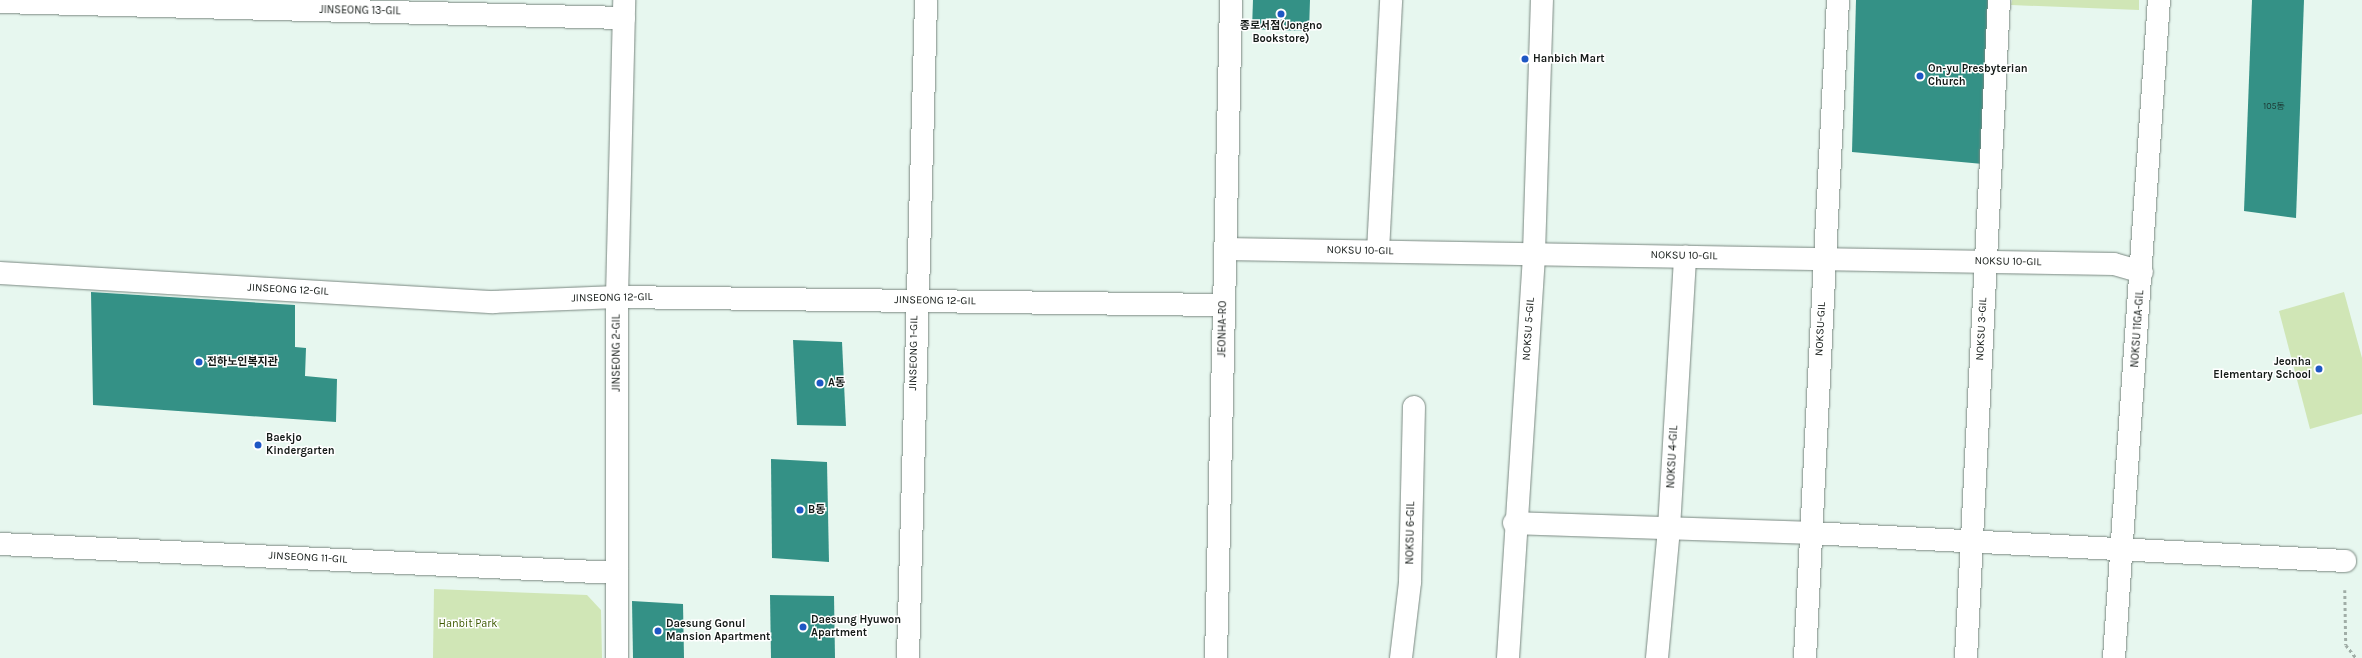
<!DOCTYPE html>
<html>
<head>
<meta charset="utf-8">
<style>
  body { margin:0 }
  #map { position:relative; width:2362px; height:658px; overflow:hidden; background:#e7f7ef; font-family:Karla,"Noto Sans KR",sans-serif }
  div>[style] { position:absolute }
  [style*='--x'] { left:calc(var(--x)*1px); top:calc(var(--y)*1px); width:calc(var(--w)*1px); rotate:calc(var(--a)*1deg) }
  .green>* { inset:0; background:#d0e6b6 }
  .building>* { inset:0; background:#349186 }
  .path>* { height:2.5px; margin-top:-1.25px; transform-origin:0; background:repeating-linear-gradient(90deg,#a0ada6 0 3px,transparent 0 6px) }
  .roads { filter:drop-shadow(0 0 1px #7a8881) drop-shadow(0 0 1px #7a8881) }
  .minor>* { height:22px; margin:-11px; padding:0 11px; transform-origin:11px; border-radius:11px; background:#fff }
  .dots>* { width:11px; height:11px; translate:-50% -50%; box-sizing:border-box; border:2px solid #fff; border-radius:50% }
  span { translate:-50% -50%; white-space:nowrap; text-align:center; line-height:1.15; -webkit-text-stroke:3px #fff; paint-order:stroke }
  .number-label { font-size:9px; color:#1c3833 }
  .number-label span { -webkit-text-stroke-width:0 }
  .street-label { font-size:11px; color:#141a17 }
  .poi-label { font-size:11px; color:#141a17; font-weight:700 }
  .left { translate:0 -50%; text-align:left }
  .right { translate:-100% -50%; text-align:right }
  .park-label { font-size:11px; color:#3d5900 }
</style>
</head>
<body>
<div id="map">
  <div class="green">
    <div style="clip-path:polygon(2012px 0,2139px 0,2139px 10px,2011px 5px)"></div>
    <div style="clip-path:polygon(2344px 292px,2362px 358px,2362px 414px,2310px 429px,2279px 311px)"></div>
    <div style="clip-path:polygon(434px 589px,587px 595px,601px 610px,602px 658px,433px 658px)"></div>
  </div>
  <div class="building">
    <div style="clip-path:polygon(1253px 0,1310px 0,1309px 31px,1252px 29px)"></div>
    <div style="clip-path:polygon(1856px 0,1989px 0,1983px 164px,1852px 152px)"></div>
    <div style="clip-path:polygon(2252px 0,2304px 0,2296px 218px,2244px 211px)"></div>
    <div style="clip-path:polygon(91px 292px,295px 305px,295px 347px,306px 348px,305px 376px,337px 379px,336px 422px,93px 405px)"></div>
    <div style="clip-path:polygon(793px 340px,842px 342px,846px 426px,797px 425px)"></div>
    <div style="clip-path:polygon(771px 459px,827px 462px,829px 562px,772px 558px)"></div>
    <div style="clip-path:polygon(770px 595px,834px 596px,835px 658px,771px 658px)"></div>
    <div style="clip-path:polygon(632px 601px,683px 604px,684px 658px,633px 658px)"></div>
  </div>
  <div class="path">
    <div style="--x:2345;--y:590;--w:55;--a:89"></div>
    <div style="--x:2346;--y:645;--w:16;--a:52"></div>
  </div>
  <div class="roads">
    <div class="minor">
      <div style="--x:0;--y:2;--w:624;--a:1.47"></div>
      <div style="--x:1225;--y:249;--w:889;--a:0.97"></div>
      <div style="--x:2114;--y:264;--w:29;--a:16"></div>
      <div style="--x:1378;--y:251;--w:251;--a:-87"></div>
      <div style="--x:0;--y:273;--w:494;--a:3.4"></div>
      <div style="--x:493;--y:302;--w:124;--a:-2.3"></div>
      <div style="--x:617;--y:297;--w:607;--a:0.76"></div>
      <div style="--x:1514;--y:523;--w:297;--a:1.9"></div>
      <div style="--x:1811;--y:533;--w:535;--a:3"></div>
      <div style="--x:0;--y:544;--w:618;--a:2.69"></div>
      <div style="--x:617;--y:658;--w:361;--a:-90"></div>
      <div style="--x:617;--y:297;--w:297;--a:-88.6"></div>
      <div style="--x:908;--y:658;--w:658;--a:-88.43"></div>
      <div style="--x:1216;--y:658;--w:658;--a:-88.69"></div>
      <div style="--x:1401;--y:658;--w:77;--a:-83.2"></div>
      <div style="--x:1410;--y:582;--w:175;--a:-88.7"></div>
      <div style="--x:1508;--y:658;--w:406;--a:-86.3"></div>
      <div style="--x:1534;--y:253;--w:253;--a:-88.2"></div>
      <div style="--x:1657;--y:658;--w:131;--a:-84.7"></div>
      <div style="--x:1669;--y:528;--w:272;--a:-86.6"></div>
      <div style="--x:1805;--y:658;--w:659;--a:-87.13"></div>
      <div style="--x:1966;--y:658;--w:659;--a:-87.13"></div>
      <div style="--x:2114;--y:658;--w:660;--a:-86.09"></div>
    </div>
  </div>
  <div class="dots">
    <div style="left:1281px;top:14px;background:#1e57c4"></div>
    <div style="left:1525px;top:59px;background:#1e57c4"></div>
    <div style="left:1920px;top:76px;background:#1e57c4"></div>
    <div style="left:199px;top:362px;background:#1e57c4"></div>
    <div style="left:2319px;top:369px;background:#1e57c4"></div>
    <div style="left:820px;top:383px;background:#1e57c4"></div>
    <div style="left:258px;top:445px;background:#1e57c4"></div>
    <div style="left:800px;top:510px;background:#1e57c4"></div>
    <div style="left:803px;top:627px;background:#1e57c4"></div>
    <div style="left:658px;top:631px;background:#1e57c4"></div>
  </div>
  <div class="number-label">
    <span style="left:2274px;top:106px">105동</span>
  </div>
  <div class="street-label">
    <span style="left:360px;top:11px;rotate:1deg">JINSEONG 13-GIL</span>
    <span style="left:1360px;top:251px;rotate:1deg">NOKSU 10-GIL</span>
    <span style="left:1684px;top:256px;rotate:1deg">NOKSU 10-GIL</span>
    <span style="left:2008px;top:262px;rotate:1deg">NOKSU 10-GIL</span>
    <span style="left:288px;top:290px;rotate:3deg">JINSEONG 12-GIL</span>
    <span style="left:612px;top:298px;rotate:-1deg">JINSEONG 12-GIL</span>
    <span style="left:935px;top:301px;rotate:1deg">JINSEONG 12-GIL</span>
    <span style="left:1223px;top:329px;rotate:-89deg">JEONHA-RO</span>
    <span style="left:1529px;top:329px;rotate:-86deg">NOKSU 5-GIL</span>
    <span style="left:1821px;top:329px;rotate:-87deg">NOKSU-GIL</span>
    <span style="left:1982px;top:329px;rotate:-87deg">NOKSU 3-GIL</span>
    <span style="left:2138px;top:329px;rotate:-86deg">NOKSU 11GA-GIL</span>
    <span style="left:617px;top:353px;rotate:-90deg">JINSEONG 2-GIL</span>
    <span style="left:914px;top:353px;rotate:-89deg">JINSEONG 1-GIL</span>
    <span style="left:1673px;top:457px;rotate:-87deg">NOKSU 4-GIL</span>
    <span style="left:1411px;top:533px;rotate:-89deg">NOKSU 6-GIL</span>
    <span style="left:308px;top:558px;rotate:3deg">JINSEONG 11-GIL</span>
  </div>
  <div class="poi-label">
    <span style="left:1281px;top:33px">종로서점(Jongno<br>Bookstore)</span>
    <span class="left" style="left:1533px;top:59px">Hanbich Mart</span>
    <span class="left" style="left:1928px;top:76px">On-yu Presbyterian<br>Church</span>
    <span class="left" style="left:207px;top:362px">전하노인복지관</span>
    <span class="right" style="left:2311px;top:369px">Jeonha<br>Elementary School</span>
    <span class="left" style="left:828px;top:383px">A동</span>
    <span class="left" style="left:266px;top:445px">Baekjo<br>Kindergarten</span>
    <span class="left" style="left:808px;top:510px">B동</span>
    <span class="left" style="left:811px;top:627px">Daesung Hyuwon<br>Apartment</span>
    <span class="left" style="left:666px;top:631px">Daesung Gonul<br>Mansion Apartment</span>
  </div>
  <div class="park-label">
    <span style="left:468px;top:624px">Hanbit Park</span>
  </div>
</div>
</body>
</html>
